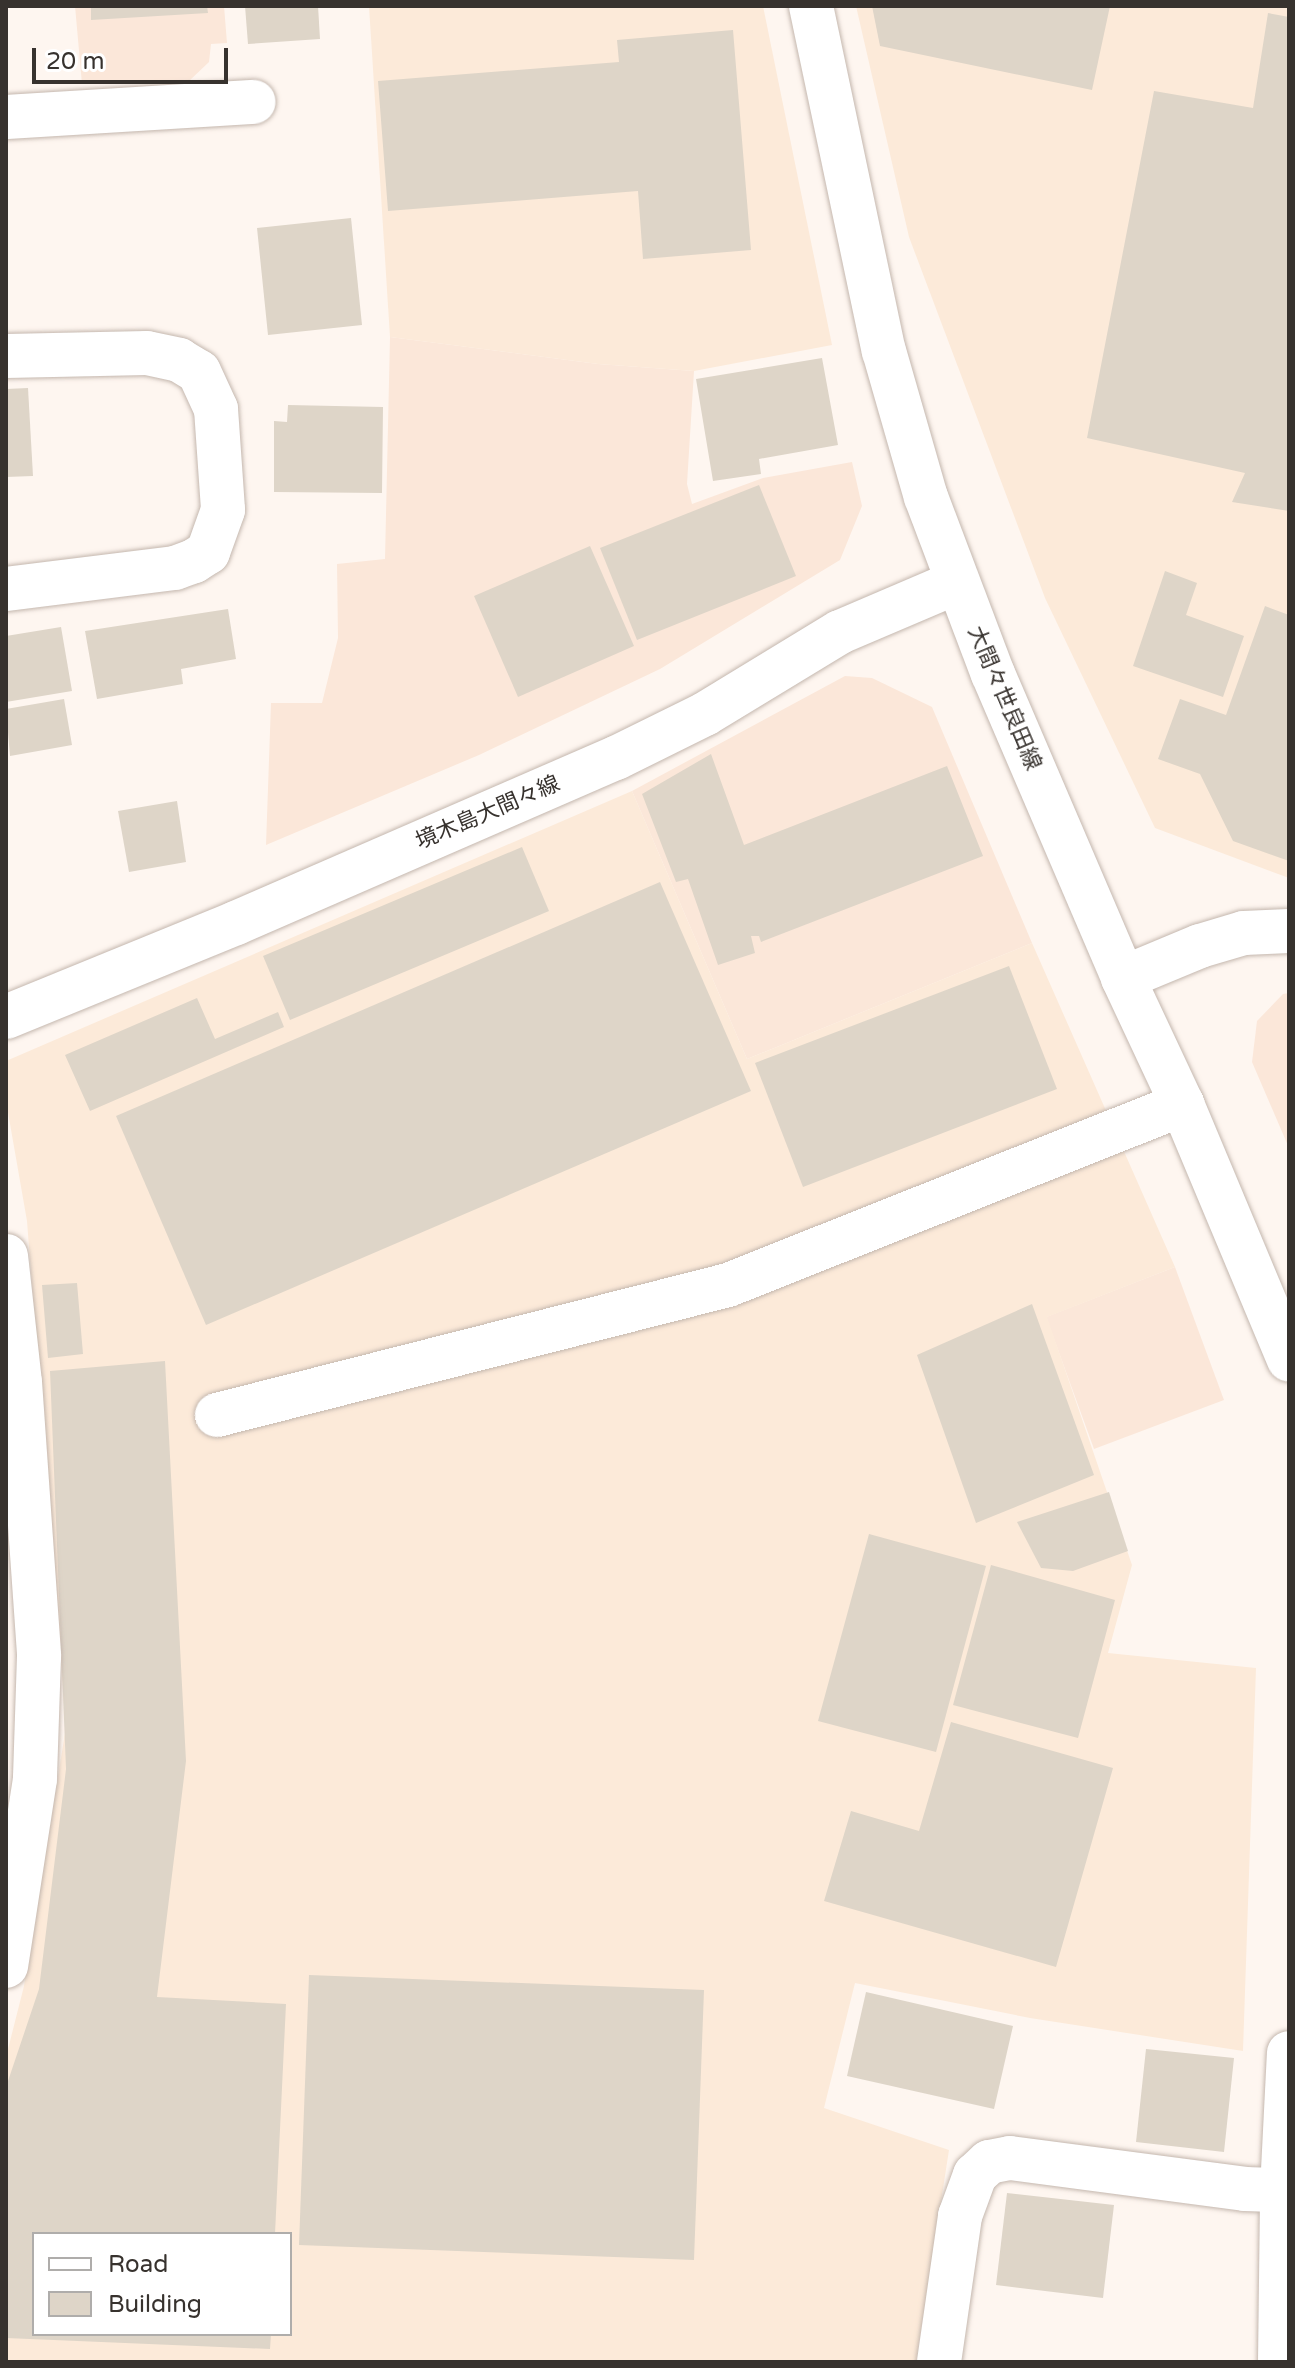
<!DOCTYPE html>
<html>
<head>
<meta charset="utf-8">
<style>
  body { margin:0 }
  #map { position:relative; width:1295px; height:2368px; overflow:hidden; background:#fef6f0; font-family:"Varela Round","Noto Sans JP",sans-serif }
  div>[style] { position:absolute }
  [style*='--x'] { left:calc(var(--x)*1px); top:calc(var(--y)*1px); width:calc(var(--w)*1px); rotate:calc(var(--a)*1deg) }
  .built>* { inset:0; background:#fbe7d9 }
  .industrial>* { inset:0; background:#fcead9 }
  .building>* { inset:0; background:#ded5c8 }
  .roads { filter:drop-shadow(0 0 2px #c4b7ae) drop-shadow(0 0 2px #c4b7ae) }
  .minor>* { height:44px; margin:-22px; padding:0 22px; transform-origin:22px; border-radius:22px; background:#fff }
  .major>* { height:44px; margin:-22px; padding:0 22px; transform-origin:22px; border-radius:22px; background:#fff }
  span { translate:-50% -50%; white-space:nowrap; text-align:center; line-height:1.15; -webkit-text-stroke:6px #fff; paint-order:stroke }
  .street-label { font-size:22px; color:#37322e }
  .frame { position:absolute; inset:0; border:8px solid #37322e; pointer-events:none }
  .legend { position:absolute; left:32px; top:2232px; width:260px; height:104px; box-sizing:border-box; background:#fff; border:2px solid #afadab; margin:0; padding:10px 14px; list-style:none; font-size:24px; color:#37322e }
  .legend li { display:flex; align-items:center; gap:16px; height:40px }
  .legend b { width:40px; border:2px solid #afadab }
  .scale { position:absolute; left:32px; top:48px; width:196px; height:36px; box-sizing:border-box; border:4px solid #37322e; border-top:0; padding-left:10px; font-size:24px; line-height:28px; white-space:nowrap; color:#37322e; -webkit-text-stroke:6px #fff; paint-order:stroke }
</style>
</head>
<body>
<div id="map">
  <div class="built">
    <div style="clip-path:polygon(75px 6px,224px 6px,227px 43px,211px 44px,209px 62px,188px 82px,82px 84px)"></div>
    <div style="clip-path:polygon(390px 337px,598px 364px,694px 371px,687px 484px,692px 504px,763px 478px,852px 462px,862px 506px,840px 560px,660px 669px,479px 755px,266px 845px,271px 703px,322px 703px,338px 638px,337px 564px,385px 559px)"></div>
    <div style="clip-path:polygon(845px 676px,872px 678px,932px 707px,1032px 943px,747px 1059px,632px 791px)"></div>
    <div style="clip-path:polygon(1289px 993px,1289px 1148px,1252px 1062px,1257px 1021px,1283px 994px)"></div>
    <div style="clip-path:polygon(1175px 1267px,1224px 1400px,1094px 1449px,1046px 1317px)"></div>
  </div>
  <div class="industrial">
    <div style="clip-path:polygon(369px 6px,763px 6px,832px 345px,694px 371px,598px 364px,390px 337px)"></div>
    <div style="clip-path:polygon(856px 6px,1289px 6px,1289px 878px,1155px 828px,1045px 598px,909px 237px)"></div>
    <div style="clip-path:polygon(evenodd,632px 791px,747px 1059px,1032px 943px,1175px 1267px,1047px 1317px,1132px 1565px,1108px 1653px,1256px 1668px,1243px 2051px,1030px 2018px,855px 1983px,824px 2108px,949px 2150px,916px 2362px,6px 2362px,6px 2057px,24px 1986px,66px 1727px,27px 1221px,6px 1101px,6px 1061px,632px 791px,34px 2234px,290px 2234px,290px 2334px,34px 2334px,34px 2234px)"></div>
  </div>
  <div class="building">
    <div style="clip-path:polygon(91px 6px,207px 6px,208px 13px,91px 20px)"></div>
    <div style="clip-path:polygon(245px 6px,318px 6px,320px 39px,248px 44px)"></div>
    <div style="clip-path:polygon(872px 6px,1110px 6px,1092px 90px,880px 46px)"></div>
    <div style="clip-path:polygon(1268px 13px,1289px 17px,1289px 511px,1232px 502px,1245px 473px,1087px 438px,1154px 91px,1253px 108px)"></div>
    <div style="clip-path:polygon(733px 30px,751px 250px,643px 259px,638px 191px,388px 211px,378px 81px,619px 62px,617px 40px)"></div>
    <div style="clip-path:polygon(351px 218px,362px 325px,268px 335px,257px 228px)"></div>
    <div style="clip-path:polygon(822px 358px,838px 445px,759px 459px,761px 474px,713px 481px,696px 379px)"></div>
    <div style="clip-path:polygon(28px 388px,33px 476px,6px 477px,6px 389px)"></div>
    <div style="clip-path:polygon(288px 405px,383px 407px,382px 493px,274px 492px,274px 421px,287px 422px)"></div>
    <div style="clip-path:polygon(759px 485px,796px 576px,637px 640px,600px 548px)"></div>
    <div style="clip-path:polygon(590px 546px,634px 646px,518px 697px,474px 596px)"></div>
    <div style="clip-path:polygon(1165px 571px,1197px 583px,1186px 615px,1244px 636px,1223px 697px,1133px 666px)"></div>
    <div style="clip-path:polygon(1265px 606px,1289px 615px,1289px 861px,1233px 841px,1200px 774px,1158px 759px,1180px 699px,1226px 715px)"></div>
    <div style="clip-path:polygon(228px 609px,236px 659px,181px 669px,183px 684px,97px 699px,85px 631px)"></div>
    <div style="clip-path:polygon(61px 627px,72px 691px,6px 702px,6px 636px)"></div>
    <div style="clip-path:polygon(64px 699px,72px 745px,10px 756px,6px 709px)"></div>
    <div style="clip-path:polygon(711px 754px,744px 845px,947px 766px,983px 856px,761px 942px,759px 936px,751px 936px,755px 953px,718px 965px,688px 879px,676px 882px,642px 794px)"></div>
    <div style="clip-path:polygon(177px 801px,186px 862px,129px 872px,118px 811px)"></div>
    <div style="clip-path:polygon(522px 847px,549px 911px,290px 1020px,263px 956px)"></div>
    <div style="clip-path:polygon(660px 882px,751px 1091px,206px 1325px,116px 1116px)"></div>
    <div style="clip-path:polygon(1009px 966px,1057px 1089px,803px 1187px,755px 1063px)"></div>
    <div style="clip-path:polygon(197px 998px,215px 1039px,278px 1012px,284px 1027px,90px 1111px,65px 1055px)"></div>
    <div style="clip-path:polygon(77px 1283px,83px 1354px,48px 1358px,42px 1285px)"></div>
    <div style="clip-path:polygon(1032px 1304px,1094px 1475px,976px 1523px,917px 1355px)"></div>
    <div style="clip-path:polygon(165px 1361px,186px 1761px,157px 1997px,286px 2004px,275px 2234px,34px 2234px,34px 2334px,271px 2334px,270px 2349px,6px 2338px,6px 2087px,39px 1989px,66px 1769px,50px 1371px)"></div>
    <div style="clip-path:polygon(1109px 1492px,1128px 1551px,1073px 1571px,1041px 1568px,1017px 1522px)"></div>
    <div style="clip-path:polygon(869px 1534px,986px 1566px,936px 1752px,818px 1721px)"></div>
    <div style="clip-path:polygon(991px 1565px,1115px 1600px,1078px 1738px,953px 1705px)"></div>
    <div style="clip-path:polygon(951px 1722px,1113px 1768px,1056px 1967px,824px 1901px,851px 1811px,919px 1831px)"></div>
    <div style="clip-path:polygon(309px 1975px,704px 1990px,694px 2260px,299px 2245px)"></div>
    <div style="clip-path:polygon(866px 1992px,1013px 2026px,994px 2109px,847px 2076px)"></div>
    <div style="clip-path:polygon(1146px 2049px,1234px 2058px,1224px 2152px,1136px 2142px)"></div>
    <div style="clip-path:polygon(1007px 2193px,1114px 2205px,1103px 2298px,996px 2285px)"></div>
  </div>
  <div class="roads">
    <div class="minor">
      <div style="--x:6;--y:117;--w:248;--a:-3.5"></div>
      <div style="--x:6;--y:356;--w:141;--a:-1.2"></div>
      <div style="--x:147;--y:353;--w:33;--a:12"></div>
      <div style="--x:179;--y:360;--w:23;--a:31"></div>
      <div style="--x:199;--y:372;--w:41;--a:65.3"></div>
      <div style="--x:216;--y:409;--w:101;--a:86"></div>
      <div style="--x:223;--y:510;--w:45;--a:109.7"></div>
      <div style="--x:208;--y:552;--w:17;--a:147"></div>
      <div style="--x:194;--y:561;--w:20;--a:160"></div>
      <div style="--x:175;--y:568;--w:170;--a:172.9"></div>
      <div style="--x:1123;--y:978;--w:83;--a:-22.6"></div>
      <div style="--x:1200;--y:946;--w:46;--a:-16.5"></div>
      <div style="--x:1244;--y:933;--w:45;--a:-2.5"></div>
      <div style="--x:6;--y:1256;--w:127;--a:83.7"></div>
      <div style="--x:20;--y:1382;--w:275;--a:86"></div>
      <div style="--x:39;--y:1656;--w:123;--a:91.9"></div>
      <div style="--x:35;--y:1779;--w:189;--a:98.8"></div>
      <div style="--x:217;--y:1415;--w:527;--a:-14.27"></div>
      <div style="--x:728;--y:1285;--w:489;--a:-21.7"></div>
      <div style="--x:939;--y:2362;--w:148;--a:-81.8"></div>
      <div style="--x:960;--y:2216;--w:44;--a:-69.9"></div>
      <div style="--x:975;--y:2175;--w:19;--a:-43"></div>
      <div style="--x:989;--y:2162;--w:21;--a:-11"></div>
      <div style="--x:1010;--y:2158;--w:237;--a:7.5"></div>
      <div style="--x:1245;--y:2189;--w:37;--a:2"></div>
    </div>
    <div class="major">
      <div style="--x:811;--y:6;--w:353;--a:78.1"></div>
      <div style="--x:884;--y:351;--w:152;--a:74"></div>
      <div style="--x:926;--y:497;--w:189;--a:69.3"></div>
      <div style="--x:993;--y:674;--w:331;--a:66.8"></div>
      <div style="--x:1123;--y:978;--w:139;--a:64.9"></div>
      <div style="--x:1182;--y:1104;--w:277;--a:67.3"></div>
      <div style="--x:6;--y:1017;--w:248;--a:-22.2"></div>
      <div style="--x:236;--y:923;--w:414;--a:-23.5"></div>
      <div style="--x:616;--y:758;--w:99;--a:-26.3"></div>
      <div style="--x:705;--y:714;--w:158;--a:-31.3"></div>
      <div style="--x:840;--y:632;--w:127;--a:-23.1"></div>
      <div style="--x:1280;--y:2362;--w:172;--a:-89.3"></div>
      <div style="--x:1282;--y:2190;--w:137;--a:-87.1"></div>
    </div>
  </div>
  <div class="street-label">
    <span style="left:1004px;top:698px;rotate:67deg">大間々世良田線</span>
    <span style="left:488px;top:813px;rotate:-23deg">境木島大間々線</span>
  </div>
  <div class="frame"></div>
  <ul class="legend">
  <li><b style="height:10px;background:#fff"></b>Road</li>
  <li><b style="height:22px;background:#ded5c8"></b>Building</li>
  </ul>
  <div class="scale">20 m</div>
</div>
</body>
</html>
